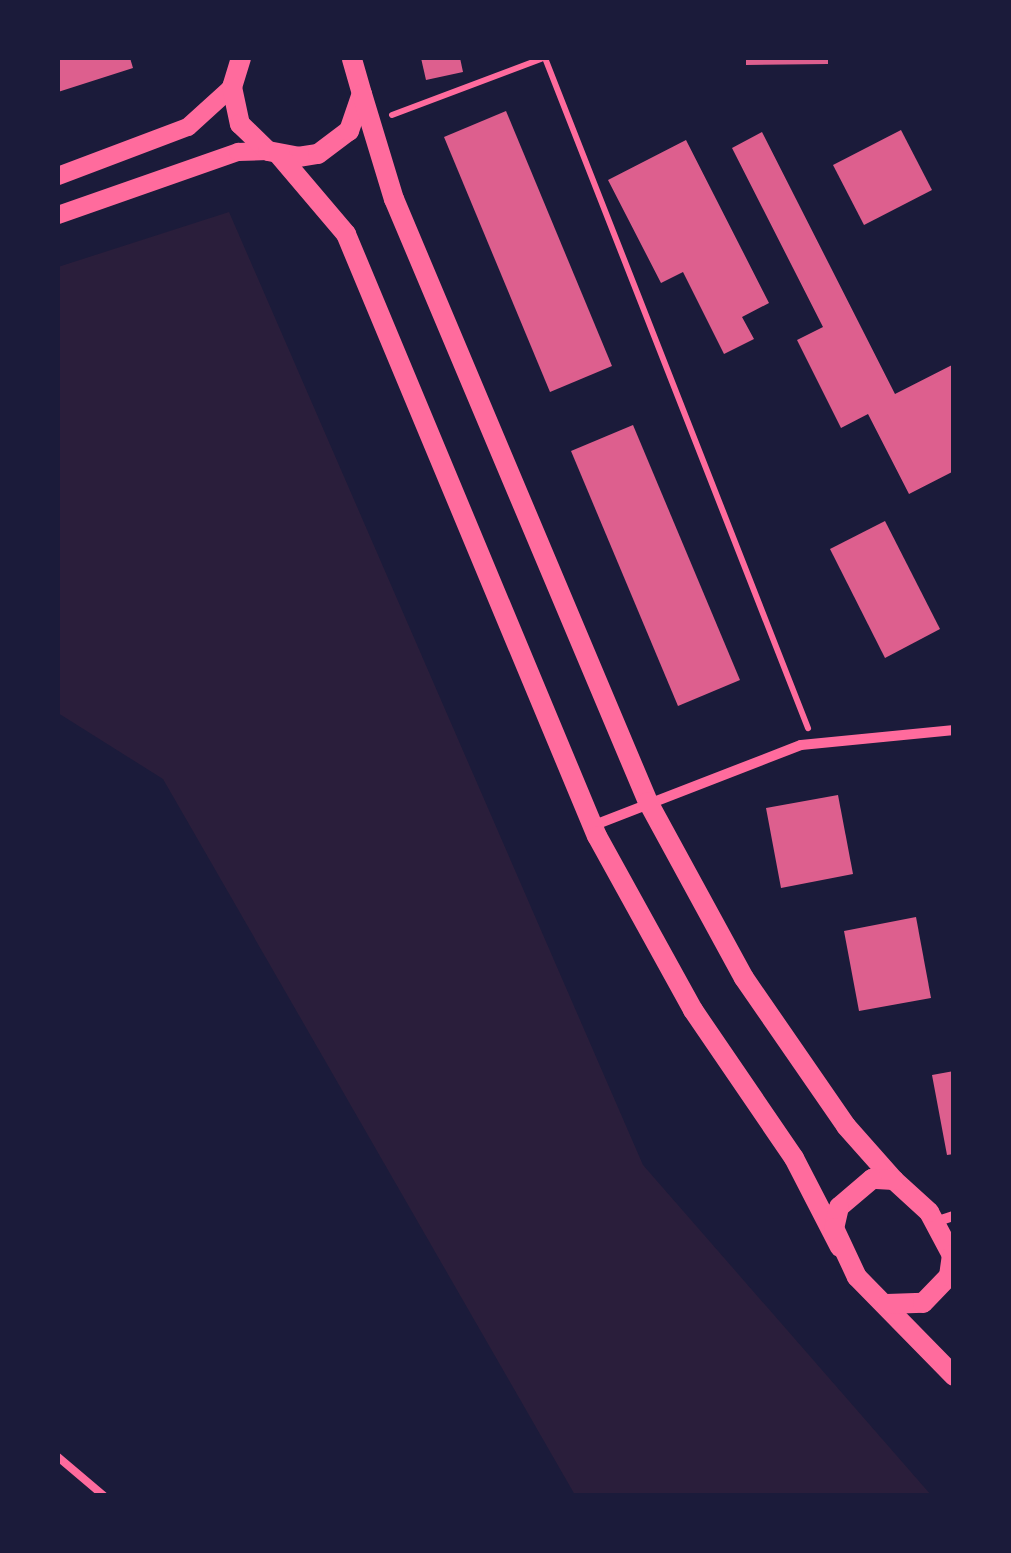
<!DOCTYPE html>
<html>
<head>
<meta charset="utf-8">
<style>
  body { margin:0 }
  #map { position:relative; width:1011px; height:1553px; overflow:hidden; background:#1b1b3a; font-family:Overpass,sans-serif }
  div>[style] { position:absolute }
  [style*='--x'] { left:calc(var(--x)*1px); top:calc(var(--y)*1px); width:calc(var(--w)*1px); rotate:calc(var(--a)*1deg) }
  .green>* { inset:0; background:#2a1e3b }
  .building>* { inset:0; background:#dd5f8e }
  .path>* { height:6px; margin:-3px; padding:0 3px; transform-origin:3px; border-radius:3px; background:#ff6b9d }
  .service>* { height:8px; margin:-4px; padding:0 4px; transform-origin:4px; border-radius:4px; background:#ff6b9d }
  .minor>* { height:10px; margin:-5px; padding:0 5px; transform-origin:5px; border-radius:5px; background:#ff6b9d }
  .tertiary>* { height:18px; margin:-9px; padding:0 9px; transform-origin:9px; border-radius:9px; background:#ff6b9d }
  .secondary>* { height:20px; margin:-10px; padding:0 10px; transform-origin:10px; border-radius:10px; background:#ff6b9d }
  span { translate:-50% -50%; white-space:nowrap; text-align:center; line-height:1.15; -webkit-text-stroke:9px #1b1b3a; paint-order:stroke }
  .frame { position:absolute; inset:0; border:60px solid #1b1b3a; pointer-events:none }
</style>
</head>
<body>
<div id="map">
  <div class="green">
    <div style="clip-path:polygon(229px 212px,643px 1165px,931px 1495px,575px 1495px,163px 779px,58px 713px,58px 267px)"></div>
  </div>
  <div class="building">
    <div style="clip-path:polygon(58px 58px,130px 58px,133px 68px,58px 92px)"></div>
    <div style="clip-path:polygon(421px 58px,460px 58px,463px 72px,426px 80px)"></div>
    <div style="clip-path:polygon(746px 58px,828px 58px,828px 64px,746px 65px)"></div>
    <div style="clip-path:polygon(506px 111px,612px 366px,550px 392px,444px 137px)"></div>
    <div style="clip-path:polygon(901px 130px,932px 190px,864px 225px,833px 165px)"></div>
    <div style="clip-path:polygon(762px 132px,895px 394px,954px 364px,954px 471px,909px 494px,868px 414px,841px 428px,797px 340px,823px 327px,732px 148px)"></div>
    <div style="clip-path:polygon(686px 140px,769px 303px,742px 317px,754px 339px,724px 354px,683px 272px,661px 283px,608px 180px)"></div>
    <div style="clip-path:polygon(633px 425px,740px 680px,678px 706px,571px 451px)"></div>
    <div style="clip-path:polygon(885px 521px,940px 629px,885px 658px,830px 549px)"></div>
    <div style="clip-path:polygon(838px 795px,853px 874px,781px 888px,766px 808px)"></div>
    <div style="clip-path:polygon(916px 917px,931px 998px,859px 1011px,844px 931px)"></div>
    <div style="clip-path:polygon(954px 1071px,954px 1154px,947px 1155px,932px 1075px)"></div>
  </div>
  <div class="path">
    <div style="--x:545;--y:58;--w:720;--a:68.57"></div>
    <div style="--x:392;--y:115;--w:159;--a:-20.6"></div>
  </div>
  <div class="service">
    <div style="--x:58;--y:1457;--w:60;--a:40.3"></div>
  </div>
  <div class="minor">
    <div style="--x:592;--y:826;--w:224;--a:-21.2"></div>
    <div style="--x:801;--y:745;--w:154;--a:-5.6"></div>
    <div style="--x:935;--y:1222;--w:20;--a:-18"></div>
  </div>
  <div class="tertiary">
    <div style="--x:58;--y:176;--w:139;--a:-20.7"></div>
    <div style="--x:188;--y:127;--w:59;--a:-42.3"></div>
    <div style="--x:58;--y:215;--w:191;--a:-19.3"></div>
    <div style="--x:238;--y:152;--w:30;--a:-2"></div>
  </div>
  <div class="secondary">
    <div style="--x:241;--y:58;--w:30;--a:107"></div>
    <div style="--x:232;--y:87;--w:38;--a:78"></div>
    <div style="--x:240;--y:124;--w:39;--a:44"></div>
    <div style="--x:268;--y:151;--w:31;--a:11"></div>
    <div style="--x:298;--y:157;--w:20;--a:-9"></div>
    <div style="--x:318;--y:154;--w:39;--a:-37"></div>
    <div style="--x:349;--y:131;--w:39;--a:-71"></div>
    <div style="--x:362;--y:94;--w:37;--a:-106"></div>
    <div style="--x:362;--y:94;--w:110;--a:73.1"></div>
    <div style="--x:394;--y:199;--w:654;--a:67.16"></div>
    <div style="--x:648;--y:802;--w:200;--a:61.4"></div>
    <div style="--x:744;--y:978;--w:180;--a:55.4"></div>
    <div style="--x:846;--y:1126;--w:72;--a:48.4"></div>
    <div style="--x:279;--y:155;--w:104;--a:49.7"></div>
    <div style="--x:346;--y:234;--w:652;--a:67.37"></div>
    <div style="--x:597;--y:836;--w:199;--a:61.1"></div>
    <div style="--x:693;--y:1010;--w:179;--a:55.7"></div>
    <div style="--x:794;--y:1158;--w:100;--a:62.7"></div>
    <div style="--x:954;--y:1259;--w:53;--a:-118"></div>
    <div style="--x:929;--y:1212;--w:47;--a:-137.6"></div>
    <div style="--x:894;--y:1180;--w:22;--a:-177"></div>
    <div style="--x:872;--y:1179;--w:43;--a:139.7"></div>
    <div style="--x:839;--y:1207;--w:22;--a:103"></div>
    <div style="--x:834;--y:1228;--w:54;--a:64.9"></div>
    <div style="--x:857;--y:1277;--w:139;--a:45.6"></div>
    <div style="--x:887;--y:1304;--w:36;--a:-2"></div>
    <div style="--x:923;--y:1303;--w:37;--a:-46"></div>
    <div style="--x:949;--y:1276;--w:21;--a:-82"></div>
  </div>
  <div class="frame"></div>
</div>
</body>
</html>
